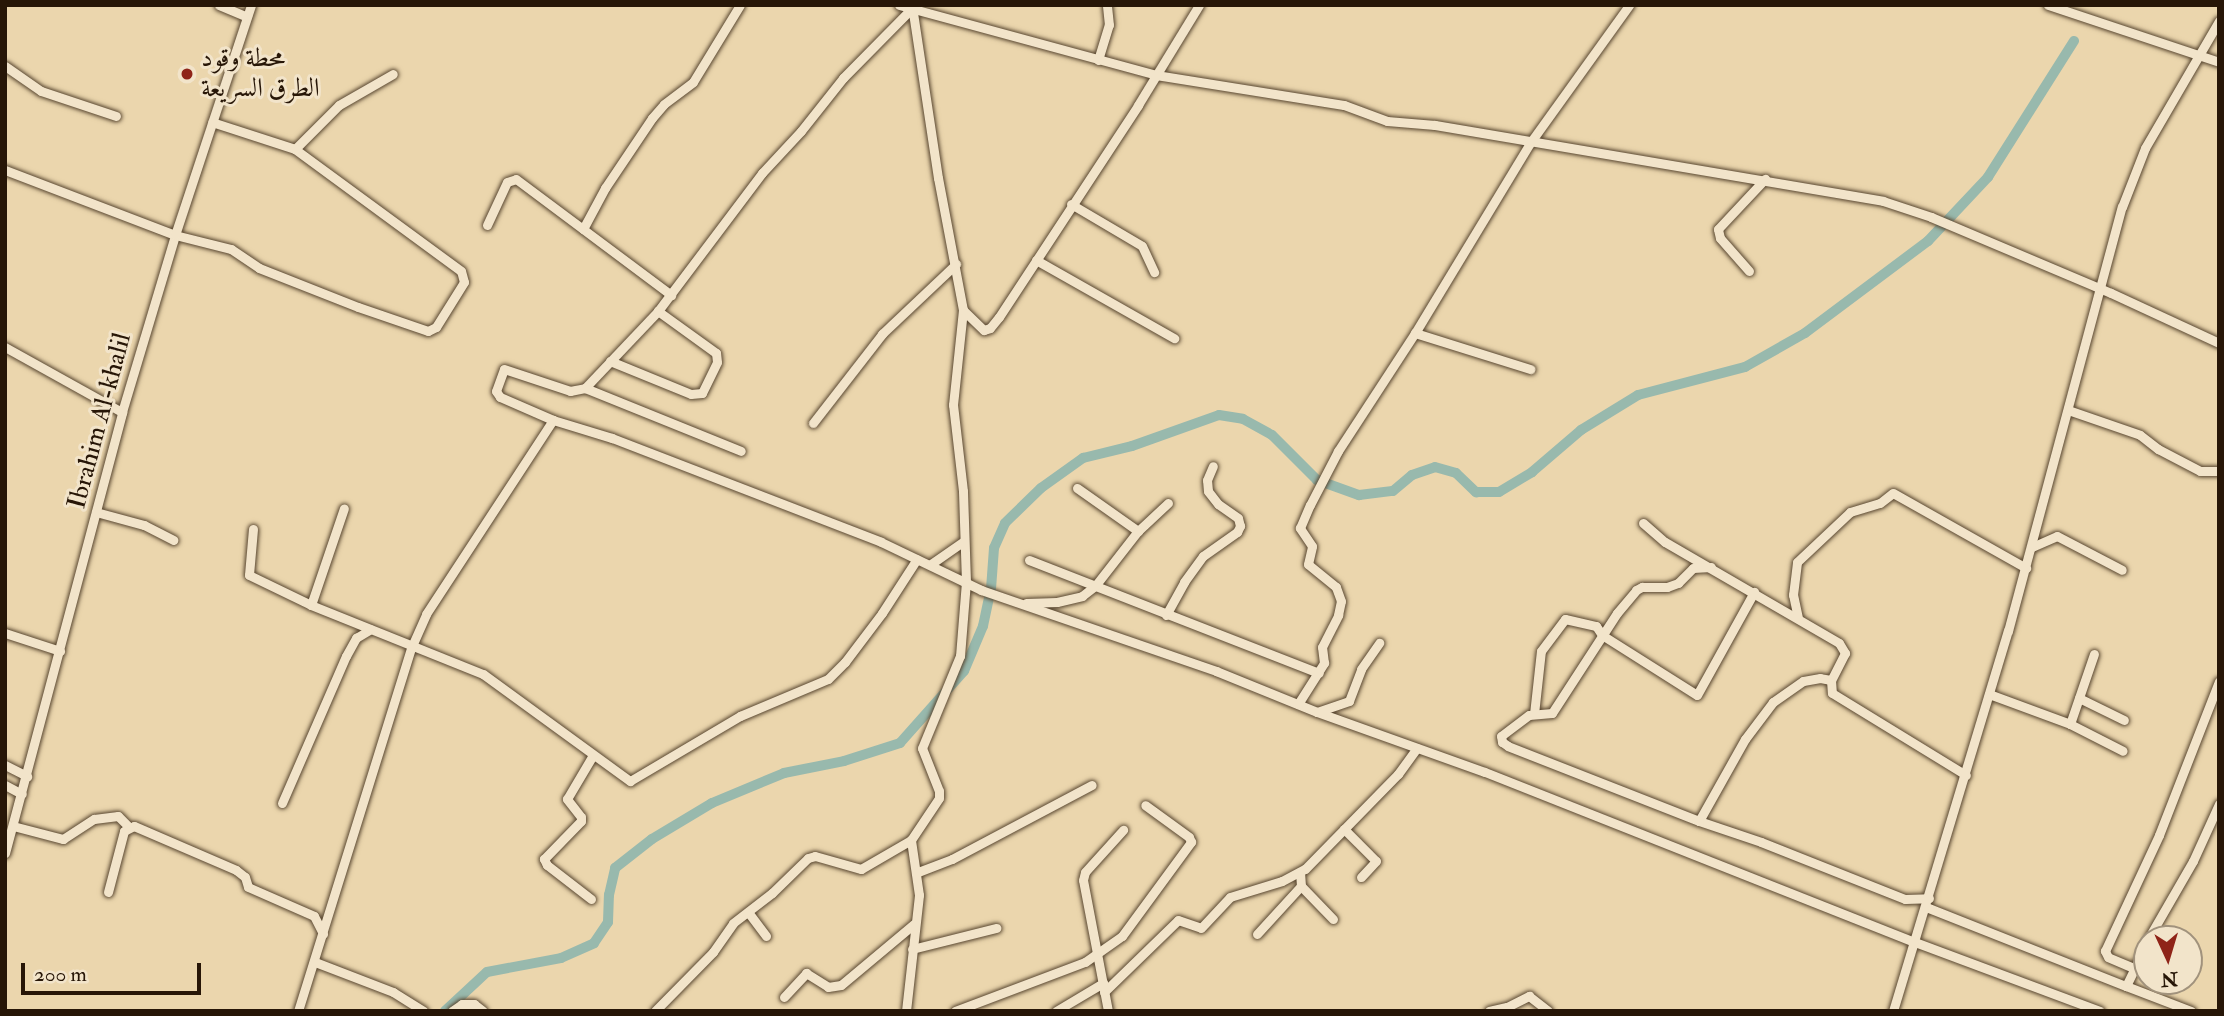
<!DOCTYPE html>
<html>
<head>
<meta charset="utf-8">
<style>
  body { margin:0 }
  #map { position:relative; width:2224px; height:1016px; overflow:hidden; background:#ebd6ad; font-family:"IM FELL Double Pica",Amiri,serif }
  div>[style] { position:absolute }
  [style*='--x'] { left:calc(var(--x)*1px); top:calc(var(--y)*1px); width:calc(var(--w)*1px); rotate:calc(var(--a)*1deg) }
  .river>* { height:10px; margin:-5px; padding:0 5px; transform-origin:5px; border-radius:5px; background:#98b9ad }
  .roads { filter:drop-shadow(0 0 2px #584630) drop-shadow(0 0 2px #584630) }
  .minor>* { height:9px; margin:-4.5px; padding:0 4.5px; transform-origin:4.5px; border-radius:4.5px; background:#f2e4ca }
  .dots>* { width:19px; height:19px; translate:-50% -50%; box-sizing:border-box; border:4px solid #f2e4ca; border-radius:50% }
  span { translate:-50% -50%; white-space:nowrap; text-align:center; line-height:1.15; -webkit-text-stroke:6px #f2e4ca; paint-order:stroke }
  .poi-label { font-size:26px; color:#271607 }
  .left { translate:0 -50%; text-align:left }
  .street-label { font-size:26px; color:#271607 }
  .frame { position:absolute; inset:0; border:7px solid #271607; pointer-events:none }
  .north { position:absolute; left:2133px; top:925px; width:70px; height:70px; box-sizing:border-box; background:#f2e4ca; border:2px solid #a1927c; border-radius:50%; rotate:176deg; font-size:19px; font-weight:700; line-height:28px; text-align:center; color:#271607 }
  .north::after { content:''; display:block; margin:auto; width:24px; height:32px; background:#8f2418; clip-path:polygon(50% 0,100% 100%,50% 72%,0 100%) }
  .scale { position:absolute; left:21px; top:963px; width:180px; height:32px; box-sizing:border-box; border:4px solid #271607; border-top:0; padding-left:9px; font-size:21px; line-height:24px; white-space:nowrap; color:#271607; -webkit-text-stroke:5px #f2e4ca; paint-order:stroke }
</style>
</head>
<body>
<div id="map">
  <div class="river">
    <div style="--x:445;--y:1011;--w:57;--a:-42.9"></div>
    <div style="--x:487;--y:972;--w:75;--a:-10.7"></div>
    <div style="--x:561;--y:958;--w:36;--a:-24"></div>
    <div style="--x:594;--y:943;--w:25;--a:-56"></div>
    <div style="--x:608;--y:922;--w:27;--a:-88"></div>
    <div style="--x:609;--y:895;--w:28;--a:-77"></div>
    <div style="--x:615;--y:868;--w:47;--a:-38.1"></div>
    <div style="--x:652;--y:839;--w:70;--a:-31"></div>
    <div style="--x:712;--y:803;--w:78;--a:-22.6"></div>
    <div style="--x:784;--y:773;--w:61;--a:-11.3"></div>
    <div style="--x:844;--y:761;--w:59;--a:-17.8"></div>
    <div style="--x:900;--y:743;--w:96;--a:-48.4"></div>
    <div style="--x:964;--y:671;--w:49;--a:-67.1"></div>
    <div style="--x:983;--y:626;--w:38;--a:-78"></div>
    <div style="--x:991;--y:589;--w:41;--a:-85.8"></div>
    <div style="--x:994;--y:548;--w:27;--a:-66"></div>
    <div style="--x:1005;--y:523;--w:50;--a:-44.2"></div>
    <div style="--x:1041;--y:488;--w:52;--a:-35.5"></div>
    <div style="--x:1083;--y:458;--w:50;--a:-13.8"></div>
    <div style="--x:1132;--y:446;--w:92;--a:-19.6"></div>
    <div style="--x:1219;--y:415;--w:24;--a:9"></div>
    <div style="--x:1243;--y:419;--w:33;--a:29"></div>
    <div style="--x:1272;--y:435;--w:64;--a:45"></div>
    <div style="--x:1317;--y:480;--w:45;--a:19.7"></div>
    <div style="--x:1359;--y:495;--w:34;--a:-7"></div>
    <div style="--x:1393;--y:491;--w:25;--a:-40"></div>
    <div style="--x:1412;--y:475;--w:24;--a:-19"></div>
    <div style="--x:1435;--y:467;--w:22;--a:16"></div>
    <div style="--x:1456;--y:473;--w:28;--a:44"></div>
    <div style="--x:1476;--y:492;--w:23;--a:0"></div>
    <div style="--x:1499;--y:492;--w:39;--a:-31"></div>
    <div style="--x:1532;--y:472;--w:65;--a:-40.6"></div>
    <div style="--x:1581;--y:430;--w:67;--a:-31.6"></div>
    <div style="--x:1638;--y:395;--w:111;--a:-14.7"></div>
    <div style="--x:1745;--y:367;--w:69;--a:-29.5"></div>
    <div style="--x:1805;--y:333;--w:154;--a:-36.8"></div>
    <div style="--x:1928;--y:241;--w:88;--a:-46.8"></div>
    <div style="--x:1988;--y:177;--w:161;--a:-57.7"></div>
  </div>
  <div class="roads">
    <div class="minor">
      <div style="--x:219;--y:5;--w:30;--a:23"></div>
      <div style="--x:899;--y:5;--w:266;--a:15.2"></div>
      <div style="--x:1156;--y:75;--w:190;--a:9.1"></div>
      <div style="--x:1344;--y:105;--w:46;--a:20.4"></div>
      <div style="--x:1387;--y:121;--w:48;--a:4.8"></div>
      <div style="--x:1435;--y:125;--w:454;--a:9.6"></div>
      <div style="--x:1883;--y:201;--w:51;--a:18.4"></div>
      <div style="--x:1931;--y:217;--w:195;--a:22.9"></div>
      <div style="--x:2111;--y:293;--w:119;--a:24.8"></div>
      <div style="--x:2048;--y:5;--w:180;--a:18.4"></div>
      <div style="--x:1098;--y:60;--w:37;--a:-73"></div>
      <div style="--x:1109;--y:25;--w:20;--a:-96"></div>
      <div style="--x:5;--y:66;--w:44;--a:34.8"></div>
      <div style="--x:41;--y:91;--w:79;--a:18.4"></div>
      <div style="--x:295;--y:149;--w:62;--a:-45"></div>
      <div style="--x:339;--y:105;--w:62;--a:-29.9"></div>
      <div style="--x:5;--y:170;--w:182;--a:20.9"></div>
      <div style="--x:175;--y:235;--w:58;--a:14"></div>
      <div style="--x:231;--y:249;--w:34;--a:34"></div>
      <div style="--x:259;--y:268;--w:106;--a:21.5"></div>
      <div style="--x:358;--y:307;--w:74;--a:18.9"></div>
      <div style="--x:428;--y:331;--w:9;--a:-27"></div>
      <div style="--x:436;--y:327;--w:53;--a:-58.1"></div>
      <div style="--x:464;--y:282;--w:11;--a:-105"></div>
      <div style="--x:461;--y:271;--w:206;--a:-143.7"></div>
      <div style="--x:295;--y:149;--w:87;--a:-162"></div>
      <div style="--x:1071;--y:204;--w:82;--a:30.6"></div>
      <div style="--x:1142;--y:246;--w:29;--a:65"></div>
      <div style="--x:487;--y:225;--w:47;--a:-65.1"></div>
      <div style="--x:507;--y:182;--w:9;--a:-18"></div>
      <div style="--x:516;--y:179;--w:194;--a:36.8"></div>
      <div style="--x:583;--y:229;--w:47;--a:-61.8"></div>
      <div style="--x:605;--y:188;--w:84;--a:-56.1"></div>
      <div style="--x:652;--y:118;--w:18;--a:-49"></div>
      <div style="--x:664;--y:104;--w:36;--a:-37"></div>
      <div style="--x:693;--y:82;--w:90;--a:-58.6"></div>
      <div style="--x:1036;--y:260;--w:159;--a:29.5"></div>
      <div style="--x:1749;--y:271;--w:44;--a:-131.3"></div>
      <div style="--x:1720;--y:238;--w:9;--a:-103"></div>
      <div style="--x:1718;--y:229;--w:69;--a:-46.8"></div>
      <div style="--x:963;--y:310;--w:29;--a:44"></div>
      <div style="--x:984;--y:330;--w:6;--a:-18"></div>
      <div style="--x:990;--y:328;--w:14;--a:-51"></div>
      <div style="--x:999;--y:317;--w:254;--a:-56.7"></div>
      <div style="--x:1138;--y:105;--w:117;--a:-58.6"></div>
      <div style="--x:1415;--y:333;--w:121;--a:17.4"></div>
      <div style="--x:5;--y:347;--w:134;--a:29.1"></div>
      <div style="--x:610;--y:361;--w:87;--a:22.2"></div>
      <div style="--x:691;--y:394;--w:11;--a:-5"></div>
      <div style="--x:702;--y:393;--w:34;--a:-64"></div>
      <div style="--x:717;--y:362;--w:9;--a:-96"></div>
      <div style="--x:716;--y:353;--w:72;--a:-144.1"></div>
      <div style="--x:585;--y:388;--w:168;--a:22"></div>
      <div style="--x:2068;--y:410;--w:76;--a:19.1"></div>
      <div style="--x:2140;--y:435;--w:23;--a:38"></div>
      <div style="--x:2158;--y:449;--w:47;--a:27.6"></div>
      <div style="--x:2200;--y:471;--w:19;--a:0"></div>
      <div style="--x:553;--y:420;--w:62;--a:17"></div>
      <div style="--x:612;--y:438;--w:288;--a:21.1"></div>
      <div style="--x:881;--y:542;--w:111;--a:25.6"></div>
      <div style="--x:981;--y:590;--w:249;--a:19"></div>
      <div style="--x:1216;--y:671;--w:109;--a:22.1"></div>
      <div style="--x:1317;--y:712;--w:178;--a:19.7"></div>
      <div style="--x:1485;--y:772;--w:462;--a:21.6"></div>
      <div style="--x:1915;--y:942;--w:197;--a:20.5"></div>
      <div style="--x:813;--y:423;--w:113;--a:-52.2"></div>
      <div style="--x:882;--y:334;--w:102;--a:-43.4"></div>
      <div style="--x:1077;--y:488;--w:75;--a:35.2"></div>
      <div style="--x:96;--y:512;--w:50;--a:15.2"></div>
      <div style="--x:144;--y:525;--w:33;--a:27"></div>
      <div style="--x:1643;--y:523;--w:29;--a:41"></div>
      <div style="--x:1665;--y:542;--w:201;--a:30.1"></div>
      <div style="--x:1839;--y:643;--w:12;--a:59"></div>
      <div style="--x:1845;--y:653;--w:30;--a:117"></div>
      <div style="--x:1831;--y:680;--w:13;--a:86"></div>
      <div style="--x:1832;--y:693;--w:157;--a:31.5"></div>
      <div style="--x:253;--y:529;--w:46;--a:95"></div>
      <div style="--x:249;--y:575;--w:69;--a:25.8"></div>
      <div style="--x:311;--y:605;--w:185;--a:21.9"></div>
      <div style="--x:483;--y:674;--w:182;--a:36.1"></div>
      <div style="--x:630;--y:781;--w:128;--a:-30.6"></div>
      <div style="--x:740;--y:716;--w:95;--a:-22.8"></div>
      <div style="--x:828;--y:679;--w:24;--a:-45"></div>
      <div style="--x:845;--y:662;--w:61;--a:-52.9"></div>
      <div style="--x:882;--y:613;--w:64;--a:-57.1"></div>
      <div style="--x:2032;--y:547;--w:27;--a:-24"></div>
      <div style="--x:2057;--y:536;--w:73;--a:27.6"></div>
      <div style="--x:1029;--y:560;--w:311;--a:21.3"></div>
      <div style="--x:931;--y:564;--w:40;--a:-34.9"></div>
      <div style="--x:1026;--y:603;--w:31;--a:-2"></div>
      <div style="--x:1057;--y:602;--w:26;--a:-13"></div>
      <div style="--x:1082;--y:596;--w:16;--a:-38"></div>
      <div style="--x:1095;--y:586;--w:70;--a:-52"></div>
      <div style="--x:1138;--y:531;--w:41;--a:-43"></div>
      <div style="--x:311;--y:605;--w:102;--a:-71.2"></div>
      <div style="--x:1166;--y:615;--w:38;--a:-61"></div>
      <div style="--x:1184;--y:582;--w:32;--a:-54"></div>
      <div style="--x:1203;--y:556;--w:42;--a:-35.2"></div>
      <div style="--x:1237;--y:532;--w:7;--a:-63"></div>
      <div style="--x:1240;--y:526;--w:8;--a:-104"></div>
      <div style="--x:1238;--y:518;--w:24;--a:-145"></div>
      <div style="--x:1218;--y:504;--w:16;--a:-128"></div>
      <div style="--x:1208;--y:491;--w:11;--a:-95"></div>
      <div style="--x:1207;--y:480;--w:15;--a:-67"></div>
      <div style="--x:1798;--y:618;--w:24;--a:-102"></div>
      <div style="--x:1793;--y:595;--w:33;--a:-83"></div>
      <div style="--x:1797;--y:562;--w:73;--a:-43.3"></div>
      <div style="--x:1850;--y:512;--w:31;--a:-17"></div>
      <div style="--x:1880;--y:503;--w:16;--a:-38"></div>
      <div style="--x:1893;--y:493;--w:153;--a:29.4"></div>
      <div style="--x:5;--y:633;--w:58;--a:18.1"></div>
      <div style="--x:1831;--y:680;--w:11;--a:-170"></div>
      <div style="--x:1820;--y:678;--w:17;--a:170"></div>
      <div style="--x:1803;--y:681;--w:37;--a:145"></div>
      <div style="--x:1773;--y:702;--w:46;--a:127.1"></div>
      <div style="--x:1745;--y:739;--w:94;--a:119.3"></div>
      <div style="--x:1699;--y:821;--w:65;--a:18.7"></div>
      <div style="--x:1761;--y:842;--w:155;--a:21.6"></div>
      <div style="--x:1905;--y:899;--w:24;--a:-2"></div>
      <div style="--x:1989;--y:694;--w:86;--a:20.3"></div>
      <div style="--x:2070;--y:724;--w:59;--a:27"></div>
      <div style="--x:2079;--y:698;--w:50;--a:26.1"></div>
      <div style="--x:1298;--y:704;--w:49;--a:-57.6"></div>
      <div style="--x:1324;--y:663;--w:16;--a:-97"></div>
      <div style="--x:1322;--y:647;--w:36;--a:-63"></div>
      <div style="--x:1338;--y:615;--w:14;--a:-78"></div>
      <div style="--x:1341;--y:601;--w:15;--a:-110"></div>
      <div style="--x:1336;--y:587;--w:36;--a:-141"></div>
      <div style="--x:1308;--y:564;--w:18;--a:-77"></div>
      <div style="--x:1312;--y:546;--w:22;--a:-124"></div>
      <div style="--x:1300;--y:528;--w:25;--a:-67"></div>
      <div style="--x:1310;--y:505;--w:61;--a:-62.6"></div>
      <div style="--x:1338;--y:451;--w:141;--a:-56.9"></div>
      <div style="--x:1415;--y:333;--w:222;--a:-58.8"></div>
      <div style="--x:1530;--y:143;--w:170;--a:-54.3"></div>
      <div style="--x:1317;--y:712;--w:34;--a:-19"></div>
      <div style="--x:1349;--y:701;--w:34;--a:-69"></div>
      <div style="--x:1361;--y:669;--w:32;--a:-55"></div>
      <div style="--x:1534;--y:714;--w:63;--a:-83.7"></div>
      <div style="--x:1541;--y:651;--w:40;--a:-53"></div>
      <div style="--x:1565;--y:619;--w:32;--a:13"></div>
      <div style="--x:1596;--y:626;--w:11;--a:56"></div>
      <div style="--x:1602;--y:635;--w:112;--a:32.3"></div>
      <div style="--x:1697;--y:695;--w:118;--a:-61"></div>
      <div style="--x:2070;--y:724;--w:74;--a:-71.1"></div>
      <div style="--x:5;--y:765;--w:25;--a:27"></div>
      <div style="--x:5;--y:785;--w:19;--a:28"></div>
      <div style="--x:282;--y:803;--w:160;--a:-66.5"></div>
      <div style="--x:346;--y:656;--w:21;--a:-61"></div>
      <div style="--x:356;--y:638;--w:17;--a:-31"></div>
      <div style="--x:1699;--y:821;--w:205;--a:-158.6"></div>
      <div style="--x:1508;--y:746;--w:7;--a:-146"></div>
      <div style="--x:1502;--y:742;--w:6;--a:-99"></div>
      <div style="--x:1501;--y:736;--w:35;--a:-37"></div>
      <div style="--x:1529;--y:715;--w:23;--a:-5"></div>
      <div style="--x:1552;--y:713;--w:119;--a:-57"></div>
      <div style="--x:1617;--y:613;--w:30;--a:-50"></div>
      <div style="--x:1636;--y:590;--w:7;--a:-27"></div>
      <div style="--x:1642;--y:587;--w:25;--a:0"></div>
      <div style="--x:1667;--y:587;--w:12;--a:-20"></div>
      <div style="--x:1678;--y:583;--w:21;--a:-45"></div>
      <div style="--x:1693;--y:568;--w:18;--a:-3"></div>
      <div style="--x:13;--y:826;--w:52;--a:14.6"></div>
      <div style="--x:63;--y:839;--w:37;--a:-33"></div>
      <div style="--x:94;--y:819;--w:24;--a:-7"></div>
      <div style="--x:118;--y:816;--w:16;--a:45"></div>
      <div style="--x:1344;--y:829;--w:45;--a:45"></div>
      <div style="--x:1376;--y:861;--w:22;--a:133"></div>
      <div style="--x:5;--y:853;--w:456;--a:-75.1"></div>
      <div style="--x:122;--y:412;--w:185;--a:-73.3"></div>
      <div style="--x:175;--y:235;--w:242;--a:-71.7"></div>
      <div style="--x:918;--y:872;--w:36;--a:-21"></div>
      <div style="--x:952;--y:859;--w:158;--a:-27.9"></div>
      <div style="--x:1301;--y:886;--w:46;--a:45.9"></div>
      <div style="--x:108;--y:892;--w:63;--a:-75.3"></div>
      <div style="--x:124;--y:831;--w:11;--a:-27"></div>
      <div style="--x:134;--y:826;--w:111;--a:23.3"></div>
      <div style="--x:236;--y:870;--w:11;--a:38"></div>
      <div style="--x:245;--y:877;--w:10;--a:73"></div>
      <div style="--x:248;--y:887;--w:72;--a:23.7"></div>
      <div style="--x:314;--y:916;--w:20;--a:63"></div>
      <div style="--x:591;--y:899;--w:56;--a:-142.3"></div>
      <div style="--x:547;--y:865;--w:7;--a:-117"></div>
      <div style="--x:544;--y:859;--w:53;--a:-45.8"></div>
      <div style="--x:581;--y:821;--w:4;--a:-90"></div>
      <div style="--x:581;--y:817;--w:23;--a:-128"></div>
      <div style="--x:567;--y:799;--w:51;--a:-59.4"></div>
      <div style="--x:1926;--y:907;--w:215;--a:21.6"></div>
      <div style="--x:2126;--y:986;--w:48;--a:-64"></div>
      <div style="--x:748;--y:912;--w:30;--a:53"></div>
      <div style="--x:1257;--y:934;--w:65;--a:-47.5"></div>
      <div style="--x:1301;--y:886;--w:14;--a:-94"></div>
      <div style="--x:2148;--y:939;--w:90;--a:-60"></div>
      <div style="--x:2193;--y:861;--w:63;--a:-65.5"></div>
      <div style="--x:912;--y:949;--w:87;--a:-14"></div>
      <div style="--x:315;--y:962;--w:84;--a:21"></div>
      <div style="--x:393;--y:992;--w:36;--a:32"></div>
      <div style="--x:2136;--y:969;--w:30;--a:-157"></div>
      <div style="--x:2108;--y:957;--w:7;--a:-117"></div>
      <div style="--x:2105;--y:951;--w:128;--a:-65"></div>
      <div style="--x:2159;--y:835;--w:165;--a:-68.7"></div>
      <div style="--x:2126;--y:986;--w:70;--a:21"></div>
      <div style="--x:1104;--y:992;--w:103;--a:-44.2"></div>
      <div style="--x:1178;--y:920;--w:24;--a:19"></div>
      <div style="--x:1201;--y:928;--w:42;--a:-46.9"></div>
      <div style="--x:1230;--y:897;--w:54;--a:-17.1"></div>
      <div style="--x:1282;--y:881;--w:26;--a:-28"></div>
      <div style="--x:1305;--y:869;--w:133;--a:-45.6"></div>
      <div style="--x:1398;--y:774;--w:32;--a:-54"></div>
      <div style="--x:784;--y:997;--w:33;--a:-47"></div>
      <div style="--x:806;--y:973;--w:26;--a:32"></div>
      <div style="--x:828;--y:987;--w:13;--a:-9"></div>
      <div style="--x:841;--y:985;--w:95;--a:-39.9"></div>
      <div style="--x:298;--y:1011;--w:382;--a:-72.7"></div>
      <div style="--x:412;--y:646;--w:35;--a:-66"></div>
      <div style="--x:426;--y:614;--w:232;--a:-56.8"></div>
      <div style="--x:553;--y:420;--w:58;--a:-156.5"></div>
      <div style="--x:500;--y:397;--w:7;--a:-124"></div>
      <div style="--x:496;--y:391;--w:23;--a:-70"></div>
      <div style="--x:504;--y:369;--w:70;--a:18.4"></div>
      <div style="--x:570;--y:391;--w:15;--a:-11"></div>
      <div style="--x:585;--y:388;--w:106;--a:-46.5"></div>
      <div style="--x:658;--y:311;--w:173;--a:-53"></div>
      <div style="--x:762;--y:173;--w:57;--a:-47.1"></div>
      <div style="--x:801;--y:131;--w:68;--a:-51.6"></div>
      <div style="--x:843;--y:78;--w:98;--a:-45.4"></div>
      <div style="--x:452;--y:1011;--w:12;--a:-35"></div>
      <div style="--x:462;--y:1004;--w:12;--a:0"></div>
      <div style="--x:474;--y:1004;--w:11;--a:38"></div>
      <div style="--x:655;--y:1011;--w:83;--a:-45.5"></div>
      <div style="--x:713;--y:952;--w:35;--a:-55"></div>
      <div style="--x:733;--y:923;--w:49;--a:-37.6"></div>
      <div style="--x:772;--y:893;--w:50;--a:-44.2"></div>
      <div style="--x:808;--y:858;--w:7;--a:-16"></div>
      <div style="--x:815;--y:856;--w:48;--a:15.8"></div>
      <div style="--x:861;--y:869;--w:58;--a:-30.1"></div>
      <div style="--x:911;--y:840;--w:50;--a:-56.3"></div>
      <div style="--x:939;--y:798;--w:7;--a:-90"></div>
      <div style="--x:939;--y:791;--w:46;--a:-111.6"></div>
      <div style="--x:922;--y:748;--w:100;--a:-67.6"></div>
      <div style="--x:960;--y:656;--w:74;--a:-85.4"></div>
      <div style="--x:966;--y:582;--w:91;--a:-91.9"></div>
      <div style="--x:963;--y:491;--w:87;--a:-96.6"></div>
      <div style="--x:953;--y:405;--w:96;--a:-84"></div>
      <div style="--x:963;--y:310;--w:134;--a:-100.7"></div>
      <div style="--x:938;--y:178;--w:173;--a:-98.6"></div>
      <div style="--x:906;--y:1011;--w:117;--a:-83.6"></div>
      <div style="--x:919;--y:895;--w:56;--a:-98.3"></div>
      <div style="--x:955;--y:1011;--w:139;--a:-20.7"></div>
      <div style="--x:1085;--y:962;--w:45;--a:-35.1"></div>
      <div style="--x:1122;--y:936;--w:117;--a:-53.7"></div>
      <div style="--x:1191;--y:842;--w:5;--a:-112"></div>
      <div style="--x:1189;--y:837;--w:54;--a:-144"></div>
      <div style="--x:1056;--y:1011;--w:55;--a:-30.8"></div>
      <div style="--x:1108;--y:1011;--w:133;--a:-100.8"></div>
      <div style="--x:1083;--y:880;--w:8;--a:-76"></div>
      <div style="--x:1085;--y:872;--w:57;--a:-47.9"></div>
      <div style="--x:1489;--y:1011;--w:18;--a:-13"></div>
      <div style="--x:1507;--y:1007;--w:25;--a:-27"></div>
      <div style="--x:1529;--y:996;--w:24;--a:38"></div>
      <div style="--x:1893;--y:1011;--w:397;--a:-73.2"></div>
      <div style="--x:2008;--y:631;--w:439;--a:-75"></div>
      <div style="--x:2122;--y:207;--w:63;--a:-68.7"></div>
      <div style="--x:2145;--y:148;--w:147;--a:-59.8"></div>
    </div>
  </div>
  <div class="dots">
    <div style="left:187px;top:74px;background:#8f2418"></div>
  </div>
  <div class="poi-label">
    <span class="left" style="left:201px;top:74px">محطة وقود<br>الطرق السريعة</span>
  </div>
  <div class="street-label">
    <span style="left:100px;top:421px;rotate:-75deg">Ibrahim Al-khalil</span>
  </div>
  <div class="frame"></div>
  <div class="north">N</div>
  <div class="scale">200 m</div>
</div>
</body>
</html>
